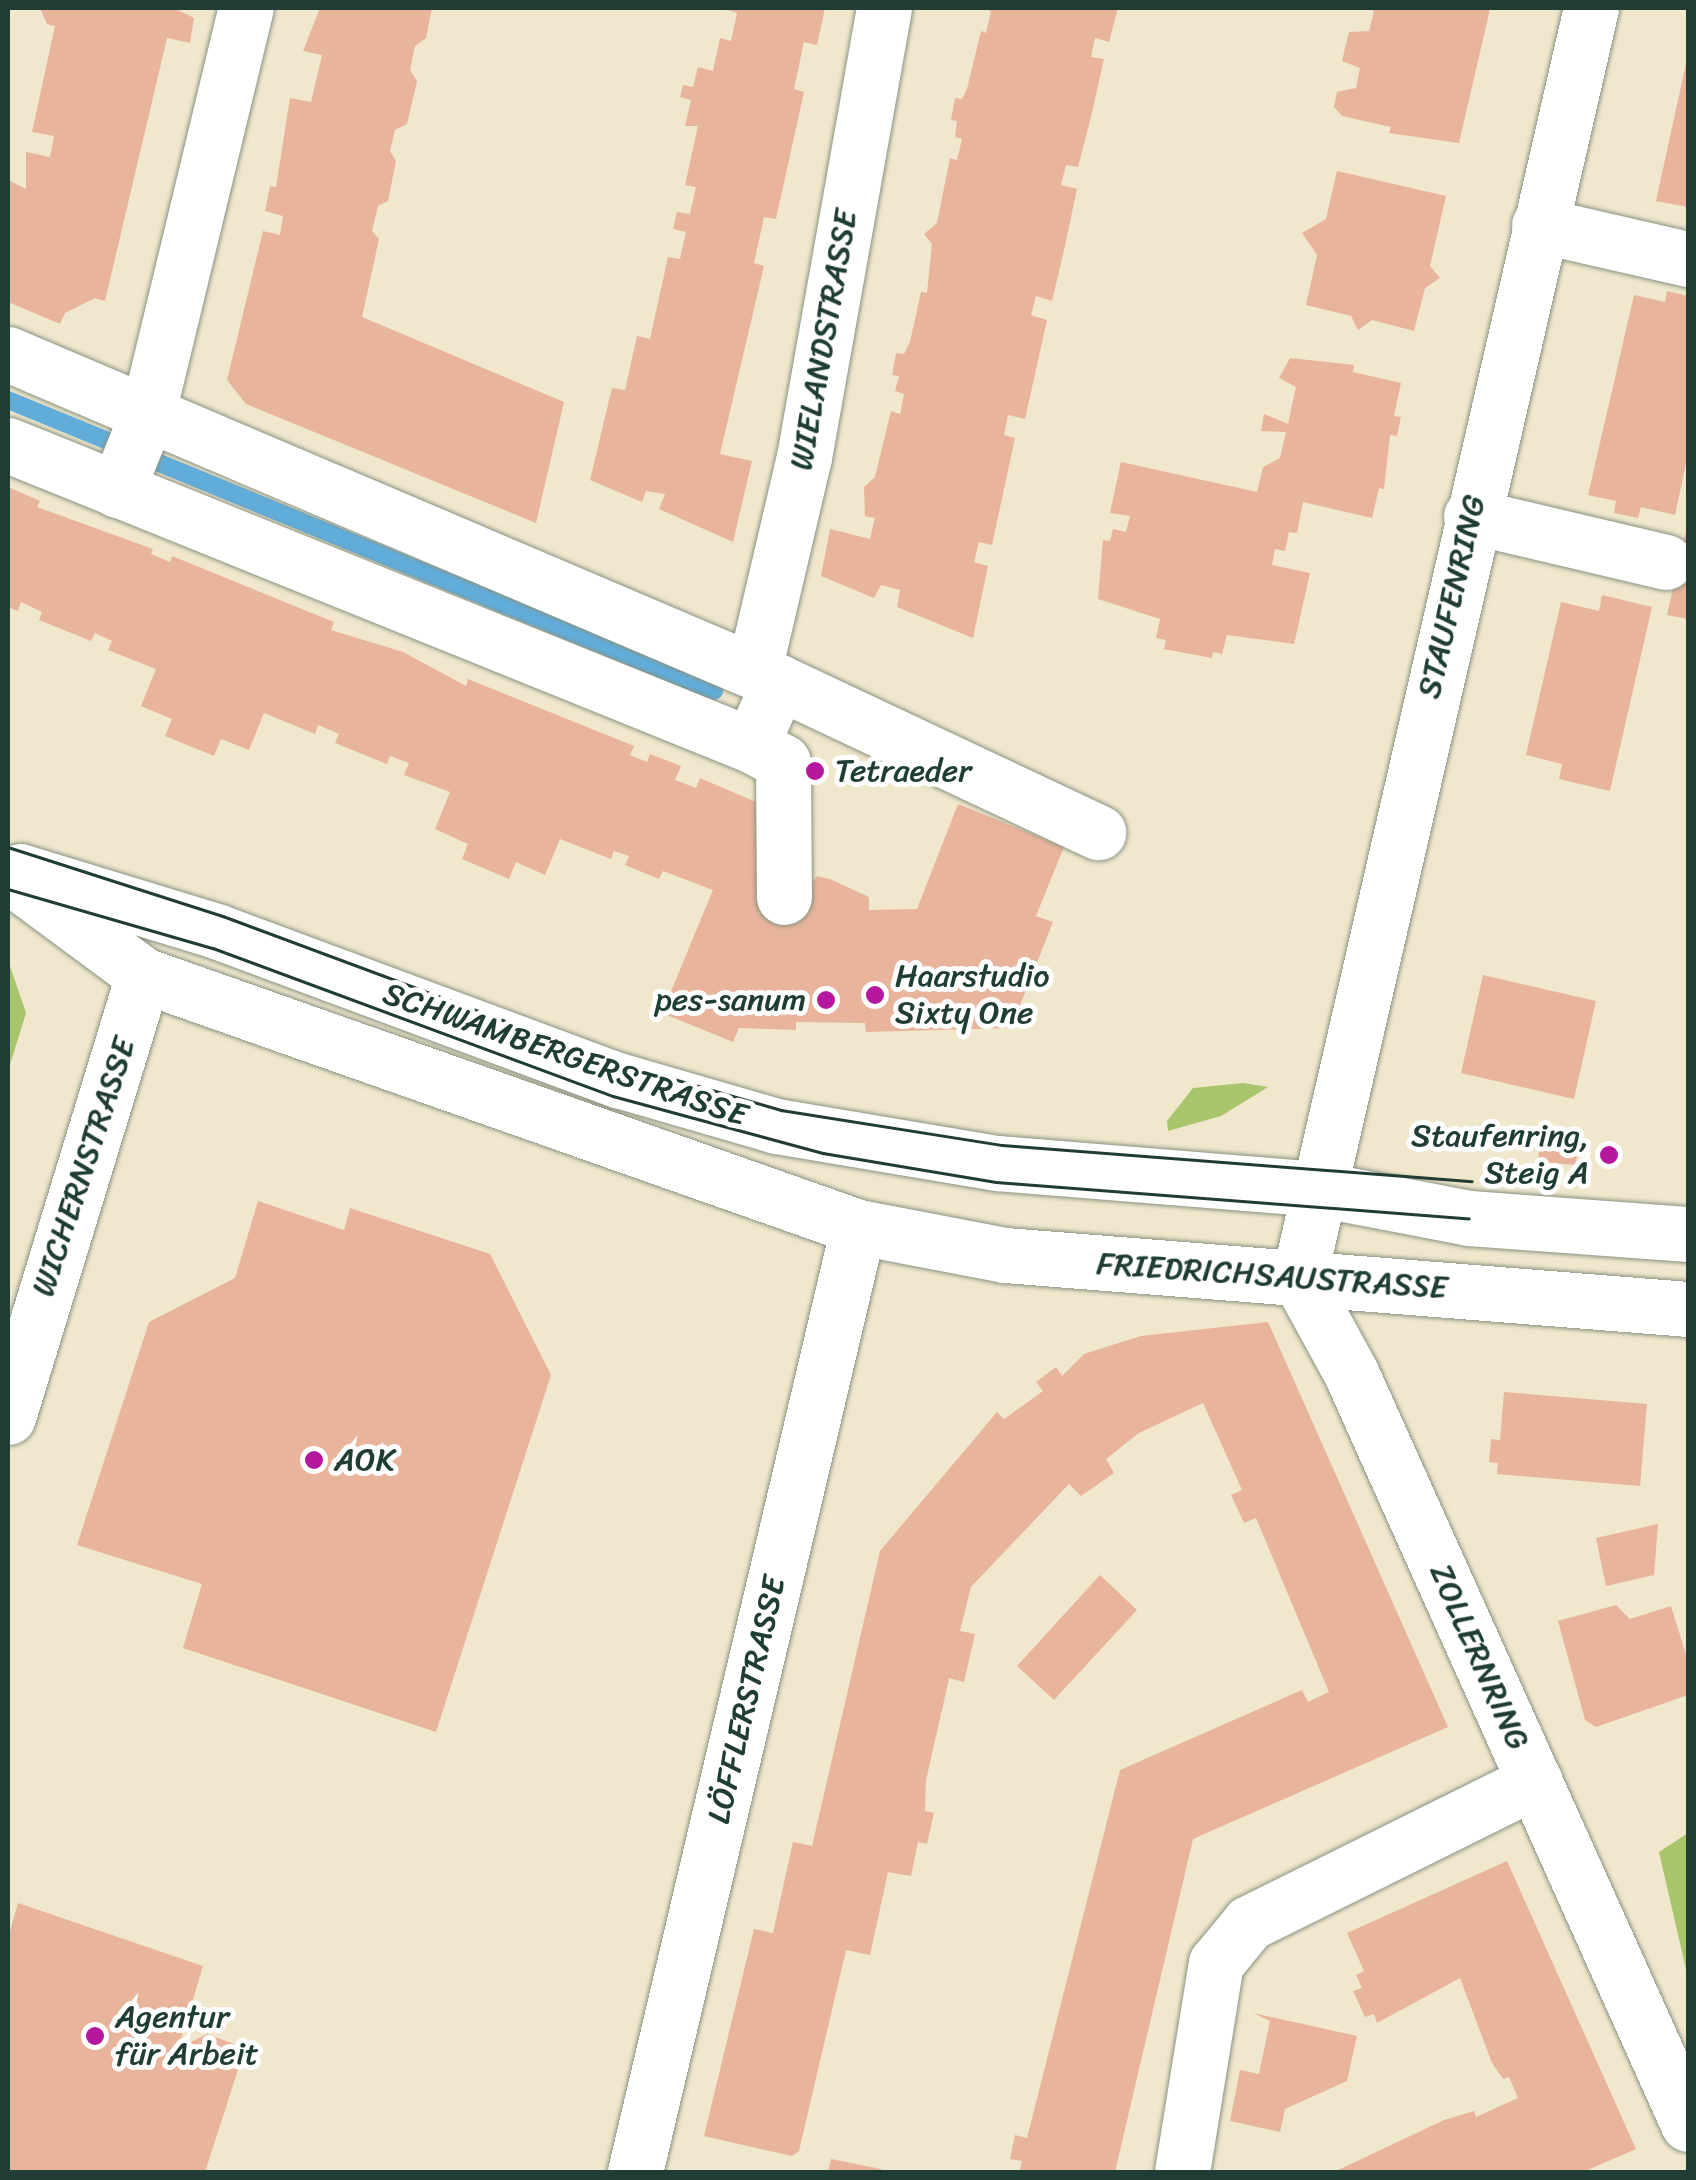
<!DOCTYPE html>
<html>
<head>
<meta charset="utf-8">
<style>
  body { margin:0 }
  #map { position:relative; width:1696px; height:2180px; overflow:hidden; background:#f0e7cd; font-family:Sriracha,sans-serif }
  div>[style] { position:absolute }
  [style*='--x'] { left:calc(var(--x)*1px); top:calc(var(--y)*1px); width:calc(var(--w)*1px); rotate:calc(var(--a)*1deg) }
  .green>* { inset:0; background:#a8c56c }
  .stream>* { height:18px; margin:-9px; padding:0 9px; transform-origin:9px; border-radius:9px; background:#61adda }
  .building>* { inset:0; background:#e8b49c }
  .roads { filter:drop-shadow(0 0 2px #889280) drop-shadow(0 0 2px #889280) }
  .minor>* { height:55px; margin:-27.5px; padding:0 27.5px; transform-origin:27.5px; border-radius:27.5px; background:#fff }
  .tram>* { height:2.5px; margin:-1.25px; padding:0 1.25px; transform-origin:1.25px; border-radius:1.25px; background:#1f3d34 }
  .dots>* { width:28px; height:28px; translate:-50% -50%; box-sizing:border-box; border:5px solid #fff; border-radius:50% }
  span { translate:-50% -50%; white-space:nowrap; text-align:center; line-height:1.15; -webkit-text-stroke:10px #fff; paint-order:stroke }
  .street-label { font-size:32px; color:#1f3d34 }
  .poi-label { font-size:32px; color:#1f3d34 }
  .left { translate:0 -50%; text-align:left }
  .right { translate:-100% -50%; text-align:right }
  .frame { position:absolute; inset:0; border:10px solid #1f3d34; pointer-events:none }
</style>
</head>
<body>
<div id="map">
  <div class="green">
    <div style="clip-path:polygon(8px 960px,26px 1013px,8px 1071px)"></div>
    <div style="clip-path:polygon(1243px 1083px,1268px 1087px,1221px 1116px,1168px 1131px,1167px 1121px,1193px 1088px)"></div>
    <div style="clip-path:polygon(1688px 1833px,1688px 1978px,1659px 1852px)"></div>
  </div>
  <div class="stream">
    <div style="--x:8;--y:400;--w:108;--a:22.3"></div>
    <div style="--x:147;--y:458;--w:613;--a:22.34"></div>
  </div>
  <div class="building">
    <div style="clip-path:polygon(40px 8px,174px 8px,194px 18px,190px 43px,167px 38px,105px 301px,95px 298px,65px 313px,60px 324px,8px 302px,8px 180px,26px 189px,26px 152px,50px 157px,54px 136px,32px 132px,55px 26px,47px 24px)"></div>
    <div style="clip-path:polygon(320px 8px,432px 8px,426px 38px,415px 46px,410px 70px,417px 81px,407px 124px,395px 130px,390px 151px,396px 161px,388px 201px,378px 206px,372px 231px,379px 239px,362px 317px,564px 402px,536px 523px,246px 404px,227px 380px,263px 231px,280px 235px,283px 216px,265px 211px,270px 186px,276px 187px,290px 98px,311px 102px,322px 55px,303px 51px)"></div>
    <div style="clip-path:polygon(721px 8px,825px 8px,817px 45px,804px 42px,794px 89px,804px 92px,776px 219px,764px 217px,754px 263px,764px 266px,720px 454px,752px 461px,733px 542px,659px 509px,665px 494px,646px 491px,642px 502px,590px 480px,612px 388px,625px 390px,637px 336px,650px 339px,668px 257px,680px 259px,686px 232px,673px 229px,677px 212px,690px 214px,696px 187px,685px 185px,698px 126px,685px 126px,691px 100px,680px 97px,683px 85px,693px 87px,698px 67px,713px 71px,720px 38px,731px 41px,737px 13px)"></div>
    <div style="clip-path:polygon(985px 8px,1118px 8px,1109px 42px,1095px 38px,1091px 57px,1104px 59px,1091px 117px,1078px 167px,1066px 165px,1061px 185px,1077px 189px,1065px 246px,1052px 301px,1036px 296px,1031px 315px,1047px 320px,1025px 419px,1008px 415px,1004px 435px,1015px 438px,992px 545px,979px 542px,974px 562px,988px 566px,973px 638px,897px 607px,900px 590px,881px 585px,874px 598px,821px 576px,830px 529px,870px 539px,875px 518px,865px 516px,864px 487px,875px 477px,891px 411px,900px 414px,904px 394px,895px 391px,899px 376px,892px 375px,896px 353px,904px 354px,910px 342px,921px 292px,927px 293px,932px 244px,924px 234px,937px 223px,950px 158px,957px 160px,962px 139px,955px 137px,957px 121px,951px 120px,955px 98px,962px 99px,967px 89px,981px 31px,986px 33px,991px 11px)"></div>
    <div style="clip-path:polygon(1364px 8px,1490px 9px,1459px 143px,1389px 133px,1391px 127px,1342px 116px,1334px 107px,1337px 92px,1356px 88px,1360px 68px,1342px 61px,1349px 32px,1369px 31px,1374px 11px)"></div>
    <div style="clip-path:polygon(1687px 59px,1688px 59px,1688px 207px,1656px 201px)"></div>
    <div style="clip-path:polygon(1337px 171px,1446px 196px,1430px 266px,1440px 278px,1425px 288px,1414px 331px,1372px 320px,1358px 330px,1351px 316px,1306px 305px,1317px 255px,1302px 233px,1326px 219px)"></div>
    <div style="clip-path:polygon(1667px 291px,1688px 296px,1688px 454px,1675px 515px,1641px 507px,1638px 518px,1614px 513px,1616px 501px,1588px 495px,1634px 295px,1665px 302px)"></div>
    <div style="clip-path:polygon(1290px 358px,1354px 365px,1353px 372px,1401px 383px,1394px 416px,1401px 417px,1397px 436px,1390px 435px,1384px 489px,1379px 488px,1372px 518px,1303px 502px,1297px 533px,1289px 532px,1285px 551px,1275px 549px,1272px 565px,1310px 573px,1294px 644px,1227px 635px,1222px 654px,1213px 652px,1212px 658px,1164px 649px,1166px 640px,1156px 638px,1160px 619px,1098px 599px,1103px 540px,1110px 541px,1113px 529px,1126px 532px,1130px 516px,1110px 513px,1121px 462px,1257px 492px,1263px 467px,1280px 458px,1286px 432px,1261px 431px,1264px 414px,1288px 424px,1296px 387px,1279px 378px)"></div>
    <div style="clip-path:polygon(8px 487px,40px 501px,37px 507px,153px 549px,151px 554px,170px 562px,172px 556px,334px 622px,331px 630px,403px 652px,466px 686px,468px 679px,634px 746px,630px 755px,647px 762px,650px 754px,681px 766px,675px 780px,696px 788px,700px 778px,770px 808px,810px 886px,817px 876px,830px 879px,869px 897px,869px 910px,917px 909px,958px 804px,1064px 847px,1036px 916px,1053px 922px,1011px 1028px,866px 1032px,865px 1023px,796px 1022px,796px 1030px,739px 1028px,733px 1042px,662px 1013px,713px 890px,663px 871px,659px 879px,625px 865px,629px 856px,614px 851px,611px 859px,560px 839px,545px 875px,516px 862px,509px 879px,462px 859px,468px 844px,435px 829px,450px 792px,404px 775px,409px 763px,390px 756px,387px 764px,335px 743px,339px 734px,318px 725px,315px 734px,264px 713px,249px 750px,221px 739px,214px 756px,165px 736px,172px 719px,141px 706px,156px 669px,108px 650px,112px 641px,95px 633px,91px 641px,39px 620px,42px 612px,21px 602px,18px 611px,8px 607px)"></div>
    <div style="clip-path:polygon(1687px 527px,1688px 527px,1688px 619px,1667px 615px)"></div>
    <div style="clip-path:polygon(1602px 595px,1652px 607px,1610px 791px,1559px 779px,1562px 764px,1526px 755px,1561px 602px,1599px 611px)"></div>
    <div style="clip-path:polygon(1483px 975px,1596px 1001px,1574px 1099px,1461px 1073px)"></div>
    <div style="clip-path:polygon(1539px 1149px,1577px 1152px,1576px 1165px,1538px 1162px)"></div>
    <div style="clip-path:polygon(258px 1201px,344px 1230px,350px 1208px,490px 1254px,551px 1375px,436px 1732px,183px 1648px,202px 1584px,77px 1545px,149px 1322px,235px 1278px)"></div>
    <div style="clip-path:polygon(1268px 1322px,1448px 1727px,1193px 1839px,1115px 2172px,1019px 2172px,1022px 2161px,1010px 2159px,1015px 2135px,1027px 2138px,1120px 1770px,1302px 1690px,1308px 1702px,1329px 1692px,1256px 1518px,1244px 1523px,1231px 1495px,1242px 1490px,1203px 1403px,1139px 1433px,1106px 1459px,1114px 1473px,1081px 1496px,1069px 1484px,971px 1587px,960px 1631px,975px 1634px,964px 1682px,949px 1678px,944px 1701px,926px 1780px,925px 1811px,934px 1813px,927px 1844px,918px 1842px,911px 1876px,888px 1872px,870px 1955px,846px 1950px,799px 2151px,792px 2156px,704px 2136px,754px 1929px,773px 1933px,793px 1842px,812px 1846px,880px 1551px,997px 1412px,1004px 1419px,1043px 1391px,1036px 1382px,1056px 1367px,1062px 1376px,1084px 1354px,1141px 1336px)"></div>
    <div style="clip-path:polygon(1504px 1392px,1647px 1404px,1640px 1486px,1497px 1474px,1498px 1463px,1489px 1462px,1491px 1439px,1500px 1440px)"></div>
    <div style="clip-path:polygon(1658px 1524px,1654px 1575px,1606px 1586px,1596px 1538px)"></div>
    <div style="clip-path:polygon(1100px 1575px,1137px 1610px,1054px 1700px,1017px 1666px)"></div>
    <div style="clip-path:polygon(1616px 1605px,1630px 1619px,1671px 1606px,1688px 1661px,1688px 1695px,1596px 1727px,1585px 1720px,1558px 1621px)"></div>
    <div style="clip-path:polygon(1507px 1861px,1636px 2149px,1583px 2172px,1334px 2172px,1444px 2120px,1474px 2111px,1476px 2117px,1518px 2098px,1509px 2077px,1503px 2079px,1492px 2063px,1460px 1978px,1377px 2023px,1374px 2014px,1365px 2017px,1353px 1991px,1362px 1988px,1356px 1975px,1364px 1971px,1347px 1933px)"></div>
    <div style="clip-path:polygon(18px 1903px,203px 1966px,181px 2039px,191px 2042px,207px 2034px,245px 2048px,205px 2172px,8px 2172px,8px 1938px)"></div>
    <div style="clip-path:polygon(1253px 2013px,1357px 2036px,1347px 2081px,1285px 2109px,1280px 2132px,1230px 2121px,1240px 2070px,1259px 2074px,1270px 2021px)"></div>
    <div style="clip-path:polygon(831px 2159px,881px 2169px,880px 2172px,828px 2172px)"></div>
  </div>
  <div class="roads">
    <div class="minor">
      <div style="--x:1591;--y:8;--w:1303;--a:102.95"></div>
      <div style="--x:1299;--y:1278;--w:108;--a:61.3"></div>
      <div style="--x:1351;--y:1373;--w:823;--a:65.83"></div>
      <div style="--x:1539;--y:225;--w:153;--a:12.9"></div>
      <div style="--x:8;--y:354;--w:838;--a:23.05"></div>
      <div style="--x:8;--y:445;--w:801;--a:21.99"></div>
      <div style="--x:751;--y:745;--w:69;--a:-66"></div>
      <div style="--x:779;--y:682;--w:353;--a:25.2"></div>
      <div style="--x:117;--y:490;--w:84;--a:-68.3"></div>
      <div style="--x:148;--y:412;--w:416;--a:-76.4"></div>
      <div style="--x:1471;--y:516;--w:200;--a:13.3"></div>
      <div style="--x:754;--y:670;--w:219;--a:-76.8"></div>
      <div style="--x:804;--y:457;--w:456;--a:-79.9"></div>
      <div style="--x:751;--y:745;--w:36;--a:28"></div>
      <div style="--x:783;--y:762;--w:135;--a:89.6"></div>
      <div style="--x:20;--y:871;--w:208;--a:17"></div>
      <div style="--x:219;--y:932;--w:426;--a:20.4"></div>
      <div style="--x:618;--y:1080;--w:165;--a:16.2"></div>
      <div style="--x:776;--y:1126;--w:224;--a:9.5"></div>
      <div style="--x:997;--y:1163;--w:322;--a:4.6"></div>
      <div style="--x:1318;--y:1189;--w:154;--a:10.9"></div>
      <div style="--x:1469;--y:1218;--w:220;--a:4.2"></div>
      <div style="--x:8;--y:875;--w:168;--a:36.5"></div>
      <div style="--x:143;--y:975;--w:758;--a:19.41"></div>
      <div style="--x:858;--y:1227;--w:150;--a:10.8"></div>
      <div style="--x:1005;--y:1255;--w:685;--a:4.52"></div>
      <div style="--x:8;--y:1417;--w:462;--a:-73"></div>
      <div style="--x:635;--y:2172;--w:971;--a:-76.72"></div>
      <div style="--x:1182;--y:2172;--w:212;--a:-80.8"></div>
      <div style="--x:1216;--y:1963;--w:52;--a:-50.5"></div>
      <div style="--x:1249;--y:1923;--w:319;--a:-26.4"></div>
    </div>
  </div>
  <div class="tram">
    <div style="--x:8;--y:847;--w:226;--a:17.8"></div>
    <div style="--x:223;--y:916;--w:426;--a:20.4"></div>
    <div style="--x:622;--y:1064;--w:166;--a:16.1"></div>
    <div style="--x:781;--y:1110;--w:224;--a:9"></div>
    <div style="--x:1002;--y:1145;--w:471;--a:4.4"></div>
    <div style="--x:8;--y:889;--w:213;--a:16.1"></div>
    <div style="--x:213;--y:948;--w:427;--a:20.3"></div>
    <div style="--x:613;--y:1096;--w:218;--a:15.2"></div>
    <div style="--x:823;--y:1153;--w:175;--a:9.5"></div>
    <div style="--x:996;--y:1182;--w:474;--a:4.4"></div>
  </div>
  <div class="dots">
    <div style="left:815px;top:771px;background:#b5179e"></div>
    <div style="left:875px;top:995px;background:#b5179e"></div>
    <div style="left:826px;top:1000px;background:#b5179e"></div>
    <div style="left:1609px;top:1155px;background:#b5179e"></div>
    <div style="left:314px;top:1460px;background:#b5179e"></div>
    <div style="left:95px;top:2036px;background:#b5179e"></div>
  </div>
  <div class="street-label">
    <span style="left:824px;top:340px;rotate:-80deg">WIELANDSTRASSE</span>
    <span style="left:1452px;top:597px;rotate:-77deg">STAUFENRING</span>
    <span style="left:565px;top:1055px;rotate:19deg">SCHWAMBERGERSTRASSE</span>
    <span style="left:84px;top:1167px;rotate:-72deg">WICHERNSTRASSE</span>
    <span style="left:1272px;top:1276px;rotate:4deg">FRIEDRICHSAUSTRASSE</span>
    <span style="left:1479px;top:1657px;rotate:66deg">ZOLLERNRING</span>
    <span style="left:747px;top:1700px;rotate:-77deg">LÖFFLERSTRASSE</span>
  </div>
  <div class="poi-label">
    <span class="left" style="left:835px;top:771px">Tetraeder</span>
    <span class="left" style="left:895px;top:995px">Haarstudio<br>Sixty One</span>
    <span class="right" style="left:806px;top:1000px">pes-sanum</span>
    <span class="right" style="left:1589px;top:1155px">Staufenring,<br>Steig A</span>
    <span class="left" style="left:334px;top:1460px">AOK</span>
    <span class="left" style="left:115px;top:2036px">Agentur<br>für Arbeit</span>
  </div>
  <div class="frame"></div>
</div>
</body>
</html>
